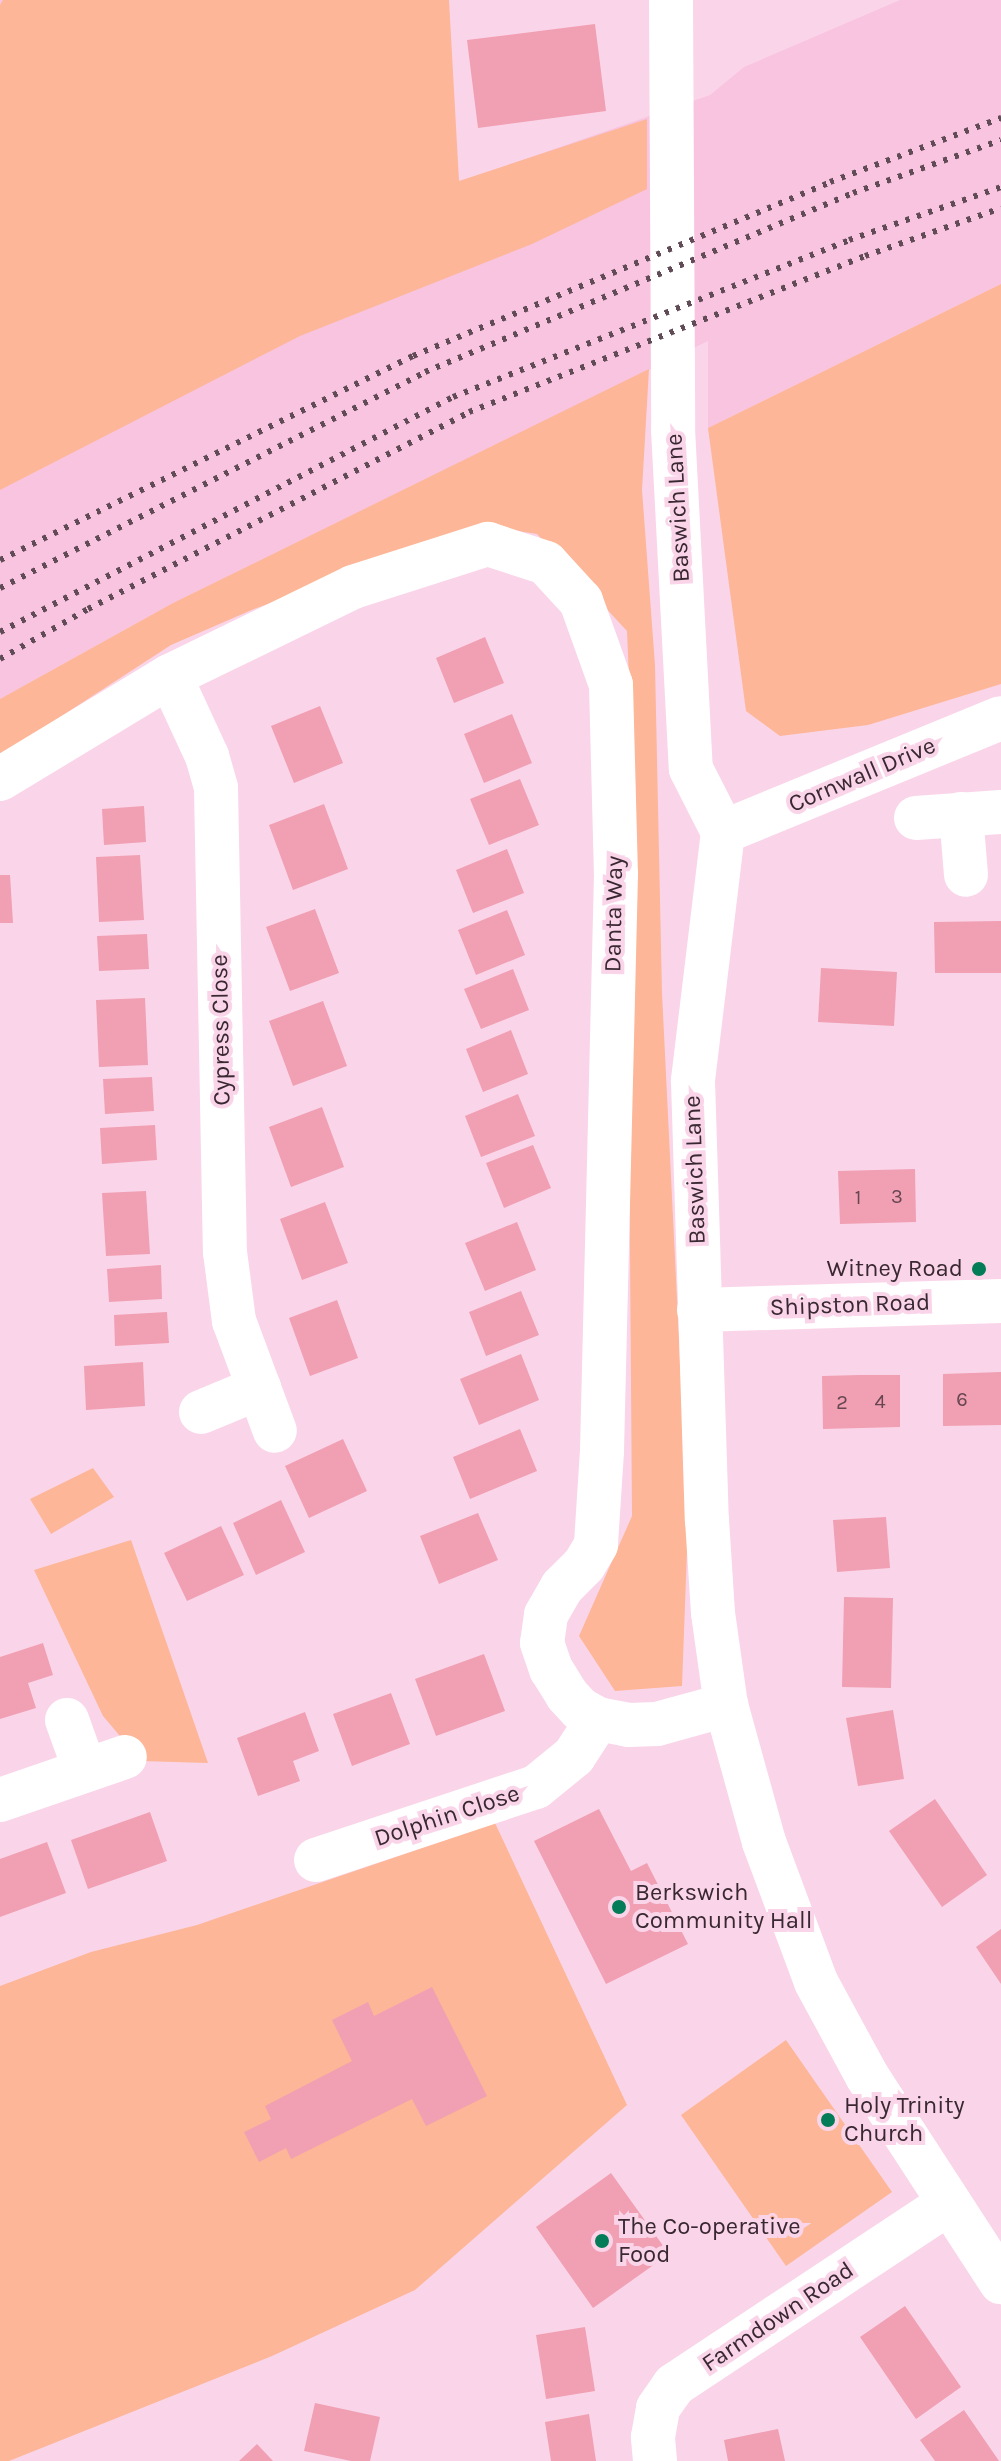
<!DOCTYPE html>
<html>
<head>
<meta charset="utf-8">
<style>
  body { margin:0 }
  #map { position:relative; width:1001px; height:2461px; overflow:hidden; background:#fad5e9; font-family:Karla,sans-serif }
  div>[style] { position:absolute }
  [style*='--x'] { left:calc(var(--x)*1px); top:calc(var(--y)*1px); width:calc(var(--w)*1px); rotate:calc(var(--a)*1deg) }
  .built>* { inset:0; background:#f8c4e0 }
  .green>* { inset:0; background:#fdb697 }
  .building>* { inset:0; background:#f19fb2 }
  .minor>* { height:44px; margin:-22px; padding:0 22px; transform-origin:22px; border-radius:22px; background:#fff }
  .rail>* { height:6px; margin-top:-3px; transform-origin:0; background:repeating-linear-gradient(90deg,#604b57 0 4px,transparent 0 12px) }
  .dots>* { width:22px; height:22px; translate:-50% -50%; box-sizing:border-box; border:4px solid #fad5e9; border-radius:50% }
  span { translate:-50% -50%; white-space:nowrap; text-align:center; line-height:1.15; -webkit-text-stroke:8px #fad5e9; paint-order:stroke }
  .number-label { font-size:20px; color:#674652 }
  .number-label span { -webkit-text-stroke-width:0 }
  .street-label { font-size:24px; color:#392832 }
  .poi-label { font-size:24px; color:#392832 }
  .right { translate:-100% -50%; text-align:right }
  .left { translate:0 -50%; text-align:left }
</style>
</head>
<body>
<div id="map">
  <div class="built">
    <div style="clip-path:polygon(0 0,120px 0,459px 182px,710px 95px,744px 67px,900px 0,1001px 0,1001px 284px,708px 428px,708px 341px,173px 603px,0 699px)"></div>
  </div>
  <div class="green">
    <div style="clip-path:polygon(3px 0,449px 0,459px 181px,647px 119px,647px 189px,532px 244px,300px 336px,0 490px,0 5px)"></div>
    <div style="clip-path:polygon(1001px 284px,1001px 684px,868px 725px,780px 736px,746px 711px,708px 428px)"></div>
    <div style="clip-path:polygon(649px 369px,642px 490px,655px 665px,662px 993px,688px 1524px,682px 1686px,615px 1691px,579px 1636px,632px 1516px,629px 1118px,637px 870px,627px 631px,537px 534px,485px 526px,254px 609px,171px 645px,0 756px,0 699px,173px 603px)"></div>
    <div style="clip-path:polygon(93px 1468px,114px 1497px,51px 1534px,30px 1499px)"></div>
    <div style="clip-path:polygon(131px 1540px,208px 1763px,141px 1761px,103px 1716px,34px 1570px)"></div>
    <div style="clip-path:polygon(495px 1823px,627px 2105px,415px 2290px,272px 2356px,9px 2461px,0 2461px,0 1986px,91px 1952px,197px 1925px)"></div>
    <div style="clip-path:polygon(786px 2040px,892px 2192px,786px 2266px,681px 2115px)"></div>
  </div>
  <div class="building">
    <div style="clip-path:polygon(595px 24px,606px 111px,478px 128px,467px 40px)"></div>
    <div style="clip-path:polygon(485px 637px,504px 683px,454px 703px,436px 658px)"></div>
    <div style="clip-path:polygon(320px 706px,343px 763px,294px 783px,271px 726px)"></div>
    <div style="clip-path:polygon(512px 714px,532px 763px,484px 783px,464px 734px)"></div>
    <div style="clip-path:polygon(520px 779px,539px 825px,489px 845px,470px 799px)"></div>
    <div style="clip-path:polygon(324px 804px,348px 869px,293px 890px,269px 825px)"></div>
    <div style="clip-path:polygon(144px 806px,146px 842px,104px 845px,102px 809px)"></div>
    <div style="clip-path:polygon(507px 849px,524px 893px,473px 913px,456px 870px)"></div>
    <div style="clip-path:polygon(140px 855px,144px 920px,99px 922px,96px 857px)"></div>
    <div style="clip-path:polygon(0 875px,10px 875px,13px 923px,0 923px)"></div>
    <div style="clip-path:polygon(315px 909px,339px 973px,290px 991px,266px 927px)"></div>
    <div style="clip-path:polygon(507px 910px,525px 955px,476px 975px,458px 930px)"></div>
    <div style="clip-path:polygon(1001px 921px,1001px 973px,935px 973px,934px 922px)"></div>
    <div style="clip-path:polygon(147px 934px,149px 969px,99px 971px,97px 936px)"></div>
    <div style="clip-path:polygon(821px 968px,897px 972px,894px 1026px,818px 1022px)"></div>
    <div style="clip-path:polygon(513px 969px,529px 1010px,481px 1029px,464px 989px)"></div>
    <div style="clip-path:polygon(145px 998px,148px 1065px,99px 1067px,96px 1000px)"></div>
    <div style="clip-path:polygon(323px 1001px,347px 1066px,293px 1086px,269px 1021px)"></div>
    <div style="clip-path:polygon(511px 1030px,528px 1074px,483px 1092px,466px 1049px)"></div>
    <div style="clip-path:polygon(152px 1077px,154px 1111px,105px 1114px,103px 1079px)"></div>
    <div style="clip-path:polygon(518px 1094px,535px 1136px,481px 1157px,465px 1116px)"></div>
    <div style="clip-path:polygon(322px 1107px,344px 1167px,291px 1187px,269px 1127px)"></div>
    <div style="clip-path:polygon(155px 1125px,157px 1160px,102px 1164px,100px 1128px)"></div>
    <div style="clip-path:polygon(533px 1145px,551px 1188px,504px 1208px,486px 1163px)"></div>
    <div style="clip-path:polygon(915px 1169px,916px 1222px,840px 1224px,838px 1171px)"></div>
    <div style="clip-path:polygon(146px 1191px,150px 1254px,106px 1256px,102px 1193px)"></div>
    <div style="clip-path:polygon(325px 1202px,348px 1263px,302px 1280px,280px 1219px)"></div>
    <div style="clip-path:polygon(517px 1222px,536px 1270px,485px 1291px,465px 1243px)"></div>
    <div style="clip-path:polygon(161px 1265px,162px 1299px,109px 1302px,107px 1269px)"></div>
    <div style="clip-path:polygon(521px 1291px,539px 1335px,486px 1356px,469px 1312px)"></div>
    <div style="clip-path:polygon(337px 1300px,358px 1358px,310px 1376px,289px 1318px)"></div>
    <div style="clip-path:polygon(167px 1312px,169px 1343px,115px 1346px,114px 1315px)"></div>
    <div style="clip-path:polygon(521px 1354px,539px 1400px,479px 1425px,460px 1379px)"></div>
    <div style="clip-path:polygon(143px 1362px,145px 1406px,86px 1410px,84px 1366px)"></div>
    <div style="clip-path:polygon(1001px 1372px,1001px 1425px,943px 1426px,943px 1374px)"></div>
    <div style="clip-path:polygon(860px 1375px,900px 1375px,900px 1427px,823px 1429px,822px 1376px)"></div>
    <div style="clip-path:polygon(520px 1429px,537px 1471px,470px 1499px,453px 1457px)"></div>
    <div style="clip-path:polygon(343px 1439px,367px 1491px,309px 1518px,285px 1466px)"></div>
    <div style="clip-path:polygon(281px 1500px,305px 1552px,256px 1575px,233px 1523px)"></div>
    <div style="clip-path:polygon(478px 1513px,498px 1560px,439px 1584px,420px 1536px)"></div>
    <div style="clip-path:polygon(886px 1517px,890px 1568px,837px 1572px,833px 1520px)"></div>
    <div style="clip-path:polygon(221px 1526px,244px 1575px,187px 1601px,164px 1553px)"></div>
    <div style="clip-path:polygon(844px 1597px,893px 1598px,891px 1688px,842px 1687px)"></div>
    <div style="clip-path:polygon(43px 1643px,53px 1675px,28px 1683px,36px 1708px,0 1719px,0 1657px)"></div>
    <div style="clip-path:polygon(484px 1654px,505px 1711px,436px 1736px,415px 1679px)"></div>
    <div style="clip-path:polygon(391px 1693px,410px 1744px,352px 1766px,333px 1714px)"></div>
    <div style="clip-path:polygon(893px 1710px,904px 1779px,858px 1786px,846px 1718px)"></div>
    <div style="clip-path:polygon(305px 1712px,319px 1751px,293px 1761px,300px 1781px,258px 1796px,237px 1738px)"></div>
    <div style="clip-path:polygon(935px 1799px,987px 1875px,942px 1907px,889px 1831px)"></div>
    <div style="clip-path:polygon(599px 1809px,631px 1871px,647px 1863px,688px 1944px,606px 1984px,534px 1841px)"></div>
    <div style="clip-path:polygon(150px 1812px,167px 1861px,88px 1889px,71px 1840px)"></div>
    <div style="clip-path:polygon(47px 1842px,66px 1893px,0 1917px,0 1859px)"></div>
    <div style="clip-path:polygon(1001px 1929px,1001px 1984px,976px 1947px)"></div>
    <div style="clip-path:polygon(432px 1987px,487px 2096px,426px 2126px,412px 2099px,291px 2159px,286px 2148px,259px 2162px,244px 2132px,271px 2119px,265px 2106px,352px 2061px,332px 2020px,368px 2002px,374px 2016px)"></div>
    <div style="clip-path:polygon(611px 2173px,669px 2254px,593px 2308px,536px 2227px)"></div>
    <div style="clip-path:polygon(905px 2306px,961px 2387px,916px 2419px,860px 2337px)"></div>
    <div style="clip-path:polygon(585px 2327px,595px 2391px,546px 2399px,536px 2335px)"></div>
    <div style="clip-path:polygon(315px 2403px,380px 2417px,370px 2461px,351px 2461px,304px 2451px)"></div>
    <div style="clip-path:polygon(964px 2410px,999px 2461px,935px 2461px,920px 2440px)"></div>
    <div style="clip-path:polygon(589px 2414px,596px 2461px,551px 2461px,545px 2422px)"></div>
    <div style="clip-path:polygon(778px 2429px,785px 2461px,728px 2461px,724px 2440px)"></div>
    <div style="clip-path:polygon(257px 2444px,273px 2461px,239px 2461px)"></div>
  </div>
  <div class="minor">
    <div style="--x:671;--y:0;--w:429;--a:89.7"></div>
    <div style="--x:673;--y:429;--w:340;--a:87"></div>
    <div style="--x:691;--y:769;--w:71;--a:63.1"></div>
    <div style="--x:723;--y:832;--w:251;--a:96.9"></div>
    <div style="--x:693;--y:1081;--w:439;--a:88.2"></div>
    <div style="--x:707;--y:1520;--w:93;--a:86.3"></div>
    <div style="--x:713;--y:1613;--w:93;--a:82"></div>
    <div style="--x:726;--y:1705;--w:142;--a:74.5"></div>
    <div style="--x:764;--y:1842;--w:149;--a:69.6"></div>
    <div style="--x:816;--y:1982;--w:107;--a:61.5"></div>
    <div style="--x:867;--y:2076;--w:246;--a:57"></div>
    <div style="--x:170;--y:676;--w:88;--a:65.2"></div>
    <div style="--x:207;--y:756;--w:33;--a:74"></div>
    <div style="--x:216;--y:788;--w:464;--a:88.9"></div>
    <div style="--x:225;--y:1252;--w:70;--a:82.6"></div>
    <div style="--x:234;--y:1321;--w:117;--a:69.6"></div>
    <div style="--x:0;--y:779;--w:199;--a:-31.2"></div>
    <div style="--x:170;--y:676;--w:203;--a:-25.9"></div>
    <div style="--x:353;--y:587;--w:142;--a:-17.7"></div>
    <div style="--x:488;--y:544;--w:61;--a:18.1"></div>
    <div style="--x:546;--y:563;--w:52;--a:47.4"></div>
    <div style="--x:581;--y:601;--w:89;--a:70.3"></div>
    <div style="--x:611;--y:685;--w:189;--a:88.5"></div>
    <div style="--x:616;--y:874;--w:577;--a:91.39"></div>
    <div style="--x:602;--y:1451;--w:94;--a:93.7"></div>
    <div style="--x:596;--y:1545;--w:23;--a:121"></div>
    <div style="--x:584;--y:1565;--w:31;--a:135"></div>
    <div style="--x:562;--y:1587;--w:32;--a:120"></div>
    <div style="--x:546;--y:1615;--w:28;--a:98"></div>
    <div style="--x:542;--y:1643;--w:28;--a:71"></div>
    <div style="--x:551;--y:1669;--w:31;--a:58"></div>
    <div style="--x:567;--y:1695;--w:19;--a:47"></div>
    <div style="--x:580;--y:1709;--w:21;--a:29"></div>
    <div style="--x:598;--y:1719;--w:31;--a:11"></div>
    <div style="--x:628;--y:1725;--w:29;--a:-2"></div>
    <div style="--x:657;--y:1724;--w:72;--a:-15.4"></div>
    <div style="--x:961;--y:814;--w:61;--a:85.3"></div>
    <div style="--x:916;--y:818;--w:85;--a:-4"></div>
    <div style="--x:723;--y:832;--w:300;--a:-22.3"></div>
    <div style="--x:699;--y:1310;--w:302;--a:-1.7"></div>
    <div style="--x:201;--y:1412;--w:63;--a:-22.5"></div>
    <div style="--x:67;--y:1720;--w:53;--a:70.2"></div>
    <div style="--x:0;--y:1800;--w:132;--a:-19"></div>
    <div style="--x:316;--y:1860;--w:232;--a:-18.4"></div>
    <div style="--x:536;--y:1787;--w:49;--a:-39.2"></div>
    <div style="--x:574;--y:1756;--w:44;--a:-57"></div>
    <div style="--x:655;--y:2461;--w:24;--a:-95"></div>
    <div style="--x:653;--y:2437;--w:29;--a:-80"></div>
    <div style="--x:658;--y:2408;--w:28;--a:-55"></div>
    <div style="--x:674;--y:2385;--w:330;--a:-33.5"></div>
  </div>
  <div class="rail">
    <div style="--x:0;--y:560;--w:461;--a:-26.3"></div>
    <div style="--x:413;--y:356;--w:452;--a:-22.6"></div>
    <div style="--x:830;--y:182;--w:183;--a:-20.5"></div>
    <div style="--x:0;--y:588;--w:477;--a:-26.9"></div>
    <div style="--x:425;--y:372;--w:464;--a:-22.7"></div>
    <div style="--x:853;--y:193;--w:157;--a:-19.7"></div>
    <div style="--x:0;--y:632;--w:510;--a:-27.42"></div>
    <div style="--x:453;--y:397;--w:426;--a:-21.6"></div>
    <div style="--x:849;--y:240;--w:161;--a:-19.2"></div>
    <div style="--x:0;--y:659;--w:101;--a:-29.6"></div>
    <div style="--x:88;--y:609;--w:429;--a:-27.3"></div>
    <div style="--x:469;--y:412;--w:426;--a:-21.5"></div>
    <div style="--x:865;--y:256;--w:144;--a:-19.4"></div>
  </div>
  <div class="dots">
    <div style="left:979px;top:1269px;background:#057c58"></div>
    <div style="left:619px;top:1907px;background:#057c58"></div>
    <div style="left:828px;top:2120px;background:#057c58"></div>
    <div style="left:602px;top:2241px;background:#057c58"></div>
  </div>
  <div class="number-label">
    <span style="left:897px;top:1196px">3</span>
    <span style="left:858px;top:1197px">1</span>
    <span style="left:962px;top:1399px">6</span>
    <span style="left:880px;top:1401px">4</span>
    <span style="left:842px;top:1402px">2</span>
  </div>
  <div class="street-label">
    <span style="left:678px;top:508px;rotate:-93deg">Baswich Lane</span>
    <span style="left:862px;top:775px;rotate:-23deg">Cornwall Drive</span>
    <span style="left:614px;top:914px;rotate:-89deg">Danta Way</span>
    <span style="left:221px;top:1030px;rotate:-91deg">Cypress Close</span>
    <span style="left:695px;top:1170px;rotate:-92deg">Baswich Lane</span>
    <span style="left:850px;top:1305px;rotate:-2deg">Shipston Road</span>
    <span style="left:447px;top:1816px;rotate:-18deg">Dolphin Close</span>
    <span style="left:778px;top:2317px;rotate:-34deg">Farmdown Road</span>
  </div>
  <div class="poi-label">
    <span class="right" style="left:963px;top:1269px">Witney Road</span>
    <span class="left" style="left:635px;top:1907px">Berkswich<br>Community Hall</span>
    <span class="left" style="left:844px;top:2120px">Holy Trinity<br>Church</span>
    <span class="left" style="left:618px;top:2241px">The Co-operative<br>Food</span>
  </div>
</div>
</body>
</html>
